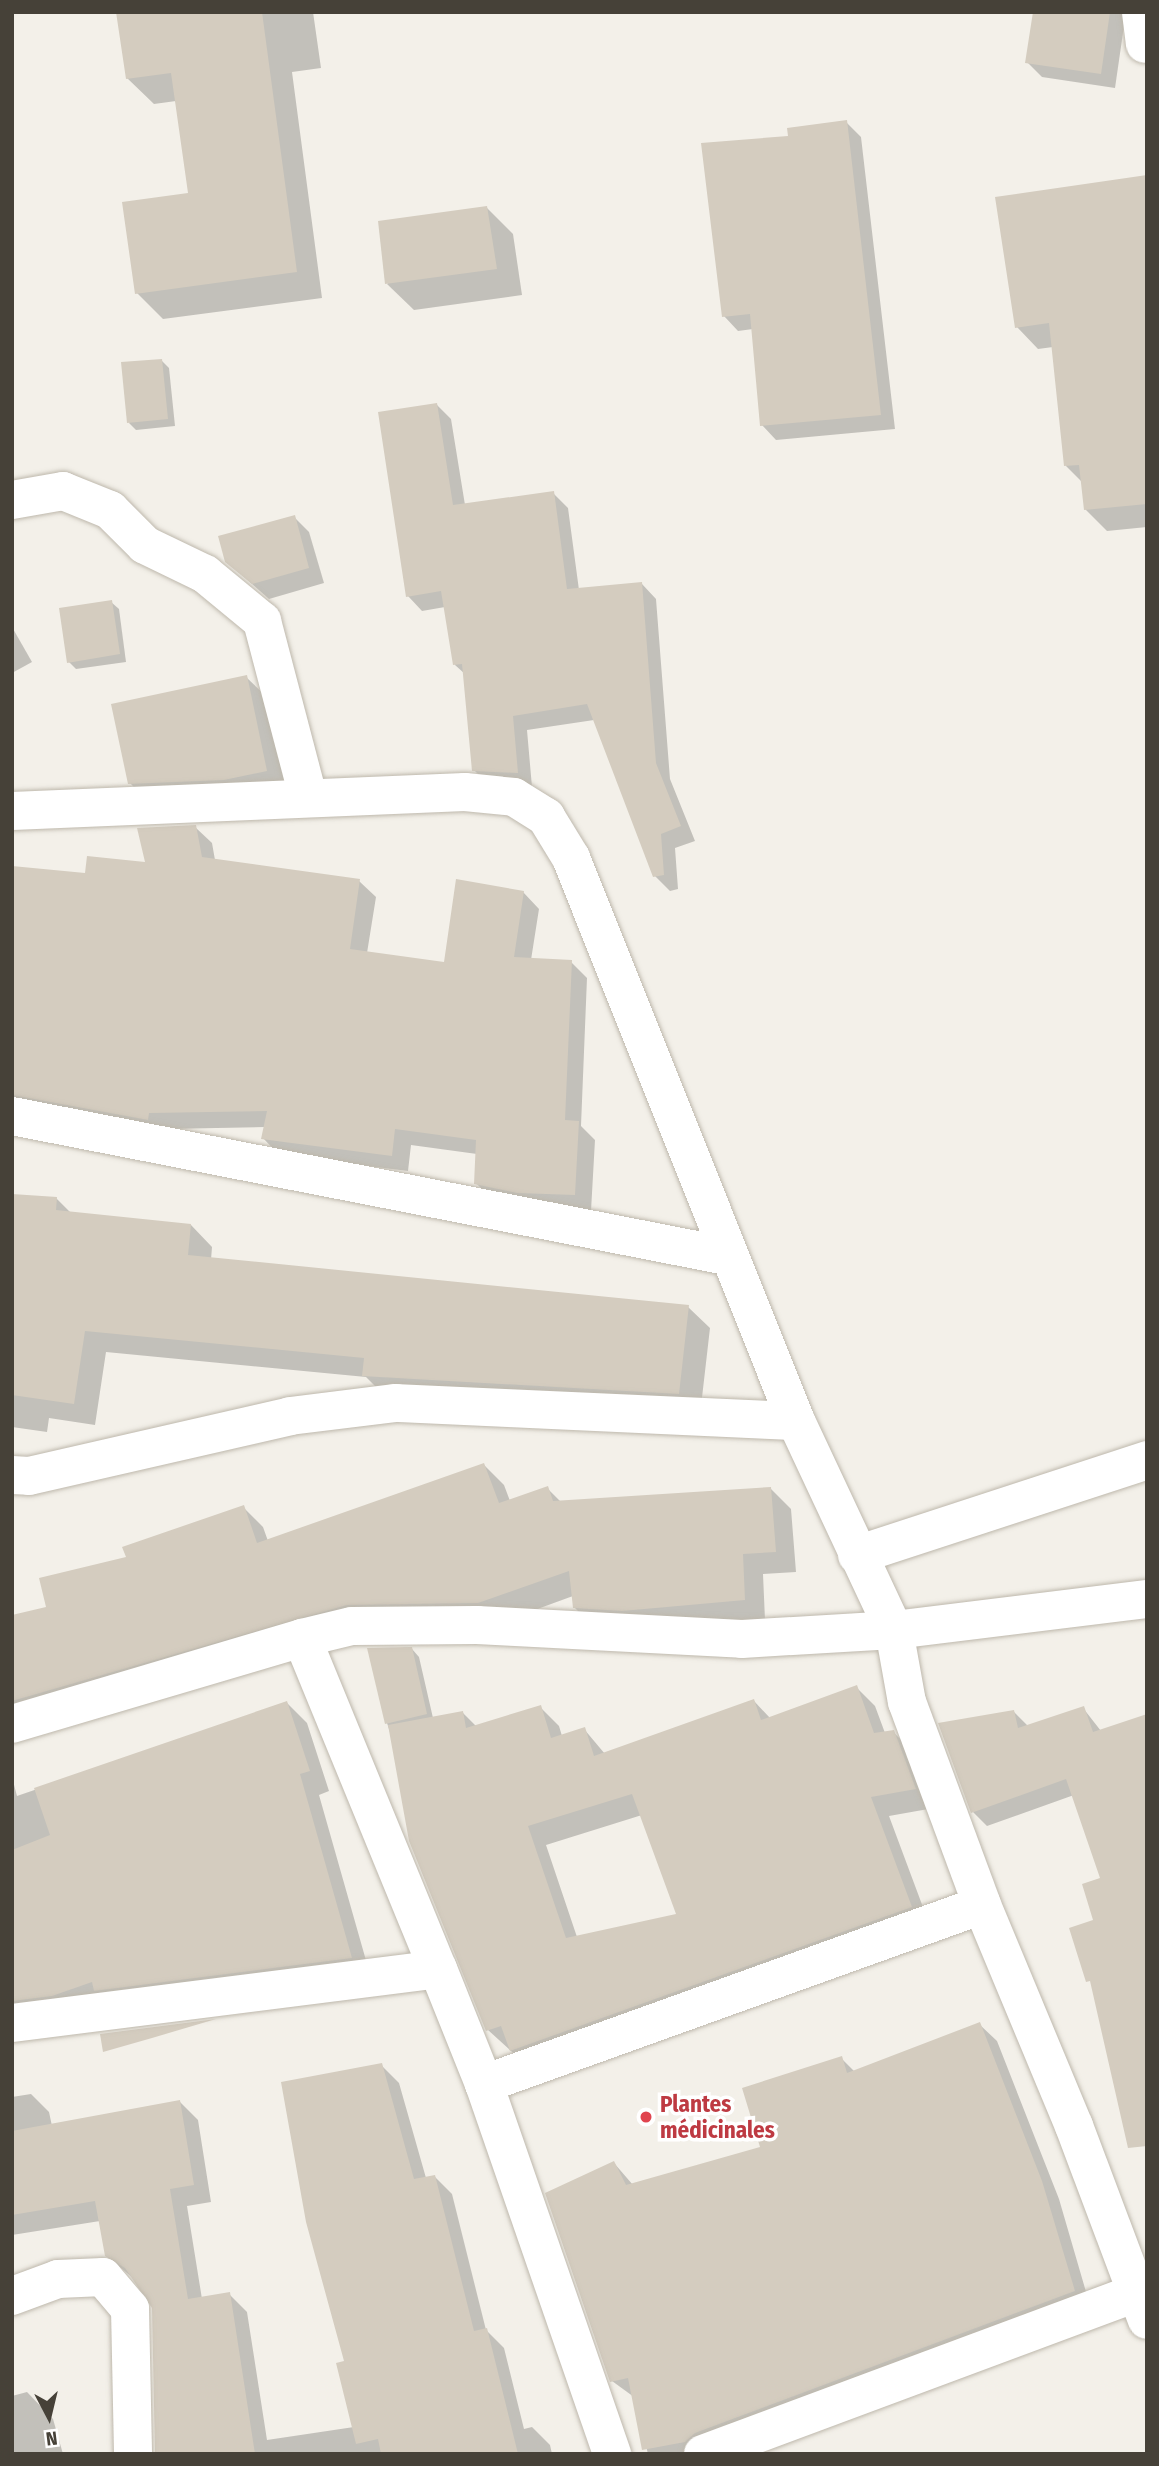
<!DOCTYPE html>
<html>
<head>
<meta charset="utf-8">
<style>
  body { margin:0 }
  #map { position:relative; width:1159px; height:2466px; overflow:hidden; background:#f3f0e9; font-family:"Fira Sans Condensed",sans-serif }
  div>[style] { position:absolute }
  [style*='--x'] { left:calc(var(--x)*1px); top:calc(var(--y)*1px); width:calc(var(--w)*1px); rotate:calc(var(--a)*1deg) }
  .shadow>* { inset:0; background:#0003 }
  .building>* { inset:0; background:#d4ccbf }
  .roads { filter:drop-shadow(0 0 2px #beb8ac) drop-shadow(0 0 2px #beb8ac) }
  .minor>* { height:38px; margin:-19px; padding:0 19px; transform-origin:19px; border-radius:19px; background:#fff }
  .dots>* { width:19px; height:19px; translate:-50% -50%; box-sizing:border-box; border:4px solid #fff; border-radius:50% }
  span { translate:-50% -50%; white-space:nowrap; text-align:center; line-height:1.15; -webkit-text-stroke:7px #fff; paint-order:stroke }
  .health-label { font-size:23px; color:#be3a42; font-weight:700 }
  .left { translate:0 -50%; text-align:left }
  .frame { position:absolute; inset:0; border:14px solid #464138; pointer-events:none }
  .north { position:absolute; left:14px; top:2382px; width:70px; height:70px; -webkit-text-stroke:5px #fff; paint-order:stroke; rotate:173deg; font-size:19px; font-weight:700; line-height:28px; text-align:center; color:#464138 }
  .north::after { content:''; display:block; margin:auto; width:24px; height:32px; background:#464138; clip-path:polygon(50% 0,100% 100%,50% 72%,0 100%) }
</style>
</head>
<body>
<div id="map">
  <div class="shadow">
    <div style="clip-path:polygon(118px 12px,313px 12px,321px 68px,292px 72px,322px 298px,163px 319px,137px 293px,189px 195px,176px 101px,154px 104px,127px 78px)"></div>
    <div style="clip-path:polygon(1034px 12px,1126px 12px,1115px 88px,1042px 77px,1027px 62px)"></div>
    <div style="clip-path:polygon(846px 122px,861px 137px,895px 429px,776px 440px,762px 425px,753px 329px,738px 331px,724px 316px,789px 137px)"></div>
    <div style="clip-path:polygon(1147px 177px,1147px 527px,1107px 531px,1085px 509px,1082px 482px,1066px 466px,1053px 347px,1038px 349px,1017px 327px)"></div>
    <div style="clip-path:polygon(487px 208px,513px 234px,522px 295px,414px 310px,387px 284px)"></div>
    <div style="clip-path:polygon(162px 361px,169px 368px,175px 426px,136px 430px,129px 423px)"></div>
    <div style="clip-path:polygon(437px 405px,451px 419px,465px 505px,553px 493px,568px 508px,579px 590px,642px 584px,656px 599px,670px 779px,695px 841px,675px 848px,678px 889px,670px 891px,655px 876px,594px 720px,527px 730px,532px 787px,489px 785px,474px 770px,465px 674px,455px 665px,445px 607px,422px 611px,408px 596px)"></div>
    <div style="clip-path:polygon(294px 517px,309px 532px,324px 583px,269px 599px,226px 561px)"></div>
    <div style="clip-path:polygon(111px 602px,119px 609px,126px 662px,76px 669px,69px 662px)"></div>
    <div style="clip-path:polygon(12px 627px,32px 662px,12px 673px)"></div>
    <div style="clip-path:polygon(246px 677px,268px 698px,287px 793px,151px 805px,130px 783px)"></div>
    <div style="clip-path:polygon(195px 827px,212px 843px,215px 860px,359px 881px,376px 897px,367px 953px,445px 964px,523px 892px,539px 909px,531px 960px,571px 962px,587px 978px,581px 1126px,595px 1140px,591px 1211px,492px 1200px,476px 1183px,477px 1154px,411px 1145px,408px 1171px,279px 1155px,263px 1138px,265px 1127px,165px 1129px,12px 1112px,12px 867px,86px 874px,147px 864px)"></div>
    <div style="clip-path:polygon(12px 1196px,56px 1198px,71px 1213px,191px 1225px,212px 1247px,211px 1260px,688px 1307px,710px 1328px,700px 1415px,386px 1397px,366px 1377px,106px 1352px,95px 1425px,49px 1418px,47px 1432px,12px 1427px)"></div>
    <div style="clip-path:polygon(484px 1465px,504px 1485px,510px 1501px,547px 1488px,562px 1503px,771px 1489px,791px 1509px,796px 1572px,763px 1574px,765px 1620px,595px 1628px,574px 1607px,573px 1596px,499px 1623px,368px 1624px,12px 1727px,12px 1616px,48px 1608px,128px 1558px,243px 1507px,263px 1527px,268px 1541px)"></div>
    <div style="clip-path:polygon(evenodd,412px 1649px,419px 1657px,433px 1718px,463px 1713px,477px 1727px,540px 1707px,559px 1726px,562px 1736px,584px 1729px,605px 1754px,754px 1701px,770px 1718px,856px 1687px,875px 1706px,885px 1733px,893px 1732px,913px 1751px,934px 1808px,889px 1816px,930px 1926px,531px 2069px,488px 2030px,387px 1723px,412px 1649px,642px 1815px,678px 1915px,577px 1937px,546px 1845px,642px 1815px)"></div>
    <div style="clip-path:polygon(287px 1703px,307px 1723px,329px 1791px,319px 1795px,371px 1978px,12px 2006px,12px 1777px,17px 1796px)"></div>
    <div style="clip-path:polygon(1083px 1708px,1101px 1731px,1074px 1795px,987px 1826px,973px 1812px,1014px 1712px,1028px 1726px)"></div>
    <div style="clip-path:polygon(979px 2024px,997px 2041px,1059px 2199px,1091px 2309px,712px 2454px,648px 2454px,634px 2397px,612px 2381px,614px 2163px,633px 2185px,762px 2148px,841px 2058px,855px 2072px)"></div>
    <div style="clip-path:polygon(381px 2065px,399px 2083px,426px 2178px,434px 2176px,452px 2194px,486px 2330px,504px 2348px,524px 2429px,532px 2427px,550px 2445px,552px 2454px,156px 2454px,153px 2307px,134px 2279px,106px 2255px,100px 2221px,12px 2235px,12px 2097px,31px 2094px,49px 2112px,52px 2126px,180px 2102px,198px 2120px,211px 2202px,187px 2206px,202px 2299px,229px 2294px,247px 2312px,267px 2440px,354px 2427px,346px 2362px)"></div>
    <div style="clip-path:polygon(27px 2392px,53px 2419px,63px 2454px,12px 2454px,12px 2396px)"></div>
  </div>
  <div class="building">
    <div style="clip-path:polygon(116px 12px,262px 12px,297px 272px,135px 294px,122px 202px,188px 193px,171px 73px,126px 79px)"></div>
    <div style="clip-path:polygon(1033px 12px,1110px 12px,1101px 74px,1025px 63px)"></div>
    <div style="clip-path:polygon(847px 120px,881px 415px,760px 426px,750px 314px,722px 317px,701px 143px,788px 136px,787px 128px)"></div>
    <div style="clip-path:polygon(1147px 175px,1147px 504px,1084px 510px,1079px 465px,1064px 466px,1049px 323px,1015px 328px,995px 197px)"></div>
    <div style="clip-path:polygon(487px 206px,497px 269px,385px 284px,378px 221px)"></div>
    <div style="clip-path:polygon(162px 359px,168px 419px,127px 423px,121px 362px)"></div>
    <div style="clip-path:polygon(437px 403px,453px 505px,554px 491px,567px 589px,642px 582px,656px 763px,681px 826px,661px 834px,664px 875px,653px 877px,587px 704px,513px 716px,518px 773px,472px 771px,462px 664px,453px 665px,441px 591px,406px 597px,378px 412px)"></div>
    <div style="clip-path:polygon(295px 515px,309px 568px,252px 584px,225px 562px,218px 536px)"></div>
    <div style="clip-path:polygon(112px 600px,120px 654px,67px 663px,59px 608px)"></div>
    <div style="clip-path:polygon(247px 675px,267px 771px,224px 780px,128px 784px,111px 704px)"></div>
    <div style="clip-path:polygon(196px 825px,202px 857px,360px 879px,350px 949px,444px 962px,456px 879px,524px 891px,514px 957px,572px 960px,565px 1120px,579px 1121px,575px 1195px,517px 1193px,474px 1184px,476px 1140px,395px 1129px,392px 1156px,261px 1139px,267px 1111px,149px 1113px,148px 1120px,12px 1095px,12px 866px,85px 873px,87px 856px,145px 862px,137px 828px)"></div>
    <div style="clip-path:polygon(12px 1194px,57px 1197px,56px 1210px,191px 1224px,188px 1255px,689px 1305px,679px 1394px,362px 1376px,364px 1358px,85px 1331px,74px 1404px,12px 1395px)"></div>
    <div style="clip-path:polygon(484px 1463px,499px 1503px,548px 1486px,553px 1501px,771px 1487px,776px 1552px,743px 1554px,745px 1600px,622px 1611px,573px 1608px,569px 1571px,478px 1603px,347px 1605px,12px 1701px,12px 1615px,46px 1607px,39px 1578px,126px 1557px,122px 1547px,244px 1505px,257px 1543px)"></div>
    <div style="clip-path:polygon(412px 1647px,427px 1714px,385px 1724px,367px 1648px)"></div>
    <div style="clip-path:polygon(evenodd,857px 1685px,874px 1733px,894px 1730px,916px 1789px,871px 1797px,912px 1907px,510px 2051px,501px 2026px,486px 2031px,409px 1841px,388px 1725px,463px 1711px,466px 1728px,541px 1705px,551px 1738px,585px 1727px,594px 1756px,754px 1699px,761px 1720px,857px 1685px,632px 1794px,676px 1914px,566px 1938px,528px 1826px,632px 1794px)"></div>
    <div style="clip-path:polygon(287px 1701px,310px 1771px,300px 1774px,352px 1958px,94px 1991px,92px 1982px,52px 1996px,12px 2001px,12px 1850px,50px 1835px,34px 1788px)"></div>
    <div style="clip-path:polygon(1084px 1706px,1093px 1732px,1147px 1714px,1147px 2146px,1128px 2148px,1090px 1981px,1086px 1982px,1069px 1928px,1093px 1920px,1082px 1884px,1100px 1878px,1066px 1779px,971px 1813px,938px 1723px,1014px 1710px,1018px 1728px)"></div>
    <div style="clip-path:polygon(216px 2019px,152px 2038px,103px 2052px,100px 2034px)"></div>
    <div style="clip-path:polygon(980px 2022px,1042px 2181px,1075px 2291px,695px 2433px,685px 2442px,642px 2450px,628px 2378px,610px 2382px,545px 2193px,614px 2161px,626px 2185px,760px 2147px,742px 2088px,842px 2056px,847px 2073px)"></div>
    <div style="clip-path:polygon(382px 2063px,414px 2179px,435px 2175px,474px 2331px,487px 2328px,518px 2454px,381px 2454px,378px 2439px,356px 2444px,336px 2363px,344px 2361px,306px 2222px,281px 2082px)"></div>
    <div style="clip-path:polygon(180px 2100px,194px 2185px,170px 2189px,188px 2299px,230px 2292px,255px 2454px,155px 2454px,152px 2308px,125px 2268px,105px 2256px,95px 2201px,12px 2215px,12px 2131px)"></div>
  </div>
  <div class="roads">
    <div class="minor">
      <div style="--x:1141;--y:12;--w:32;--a:83"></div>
      <div style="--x:12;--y:500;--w:52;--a:-10"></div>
      <div style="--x:63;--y:491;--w:51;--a:22"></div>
      <div style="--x:110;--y:510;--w:49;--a:45"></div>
      <div style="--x:145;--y:545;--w:67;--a:25.8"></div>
      <div style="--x:205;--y:574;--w:74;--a:39.5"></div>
      <div style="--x:262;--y:621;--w:181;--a:75.3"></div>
      <div style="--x:12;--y:811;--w:453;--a:-2.4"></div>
      <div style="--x:465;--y:792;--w:49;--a:5.8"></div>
      <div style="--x:514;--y:797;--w:38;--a:32"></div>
      <div style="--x:546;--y:817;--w:48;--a:58.6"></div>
      <div style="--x:571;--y:858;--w:606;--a:68.22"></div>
      <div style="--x:796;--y:1421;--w:231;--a:64.9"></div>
      <div style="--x:894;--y:1630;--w:73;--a:79.8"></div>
      <div style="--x:907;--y:1702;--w:216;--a:69.7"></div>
      <div style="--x:982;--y:1905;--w:239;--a:67.4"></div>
      <div style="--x:1074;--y:2126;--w:207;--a:69.4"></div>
      <div style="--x:12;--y:1116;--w:729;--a:11.08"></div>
      <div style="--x:12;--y:1475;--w:17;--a:3"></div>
      <div style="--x:29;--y:1476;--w:268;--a:-12.9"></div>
      <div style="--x:290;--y:1416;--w:107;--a:-7"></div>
      <div style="--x:396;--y:1403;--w:400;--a:2.6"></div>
      <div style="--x:857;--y:1555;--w:305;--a:-18.1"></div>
      <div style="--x:302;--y:1638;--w:51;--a:-13.5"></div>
      <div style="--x:352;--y:1626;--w:125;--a:-0.5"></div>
      <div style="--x:477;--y:1625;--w:265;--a:3"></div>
      <div style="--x:742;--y:1639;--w:152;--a:-3.4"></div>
      <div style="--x:894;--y:1630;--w:255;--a:-7"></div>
      <div style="--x:12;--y:1724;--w:302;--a:-16.5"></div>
      <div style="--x:302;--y:1638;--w:358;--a:67.7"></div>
      <div style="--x:12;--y:2023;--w:429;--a:-7.2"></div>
      <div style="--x:438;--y:1969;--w:124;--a:68.2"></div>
      <div style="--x:484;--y:2084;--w:392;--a:70.9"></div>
      <div style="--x:484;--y:2084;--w:529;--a:-19.77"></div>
      <div style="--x:12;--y:2296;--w:49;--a:-20.3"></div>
      <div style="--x:58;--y:2279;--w:45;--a:-2.5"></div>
      <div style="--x:103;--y:2277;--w:42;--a:49.8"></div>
      <div style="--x:130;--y:2309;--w:145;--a:88.8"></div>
      <div style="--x:703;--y:2454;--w:463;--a:-20.4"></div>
    </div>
  </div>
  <div class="dots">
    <div style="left:646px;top:2117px;background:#e0444e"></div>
  </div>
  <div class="health-label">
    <span class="left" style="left:660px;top:2117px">Plantes<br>médicinales</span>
  </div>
  <div class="frame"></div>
  <div class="north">N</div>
</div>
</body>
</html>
